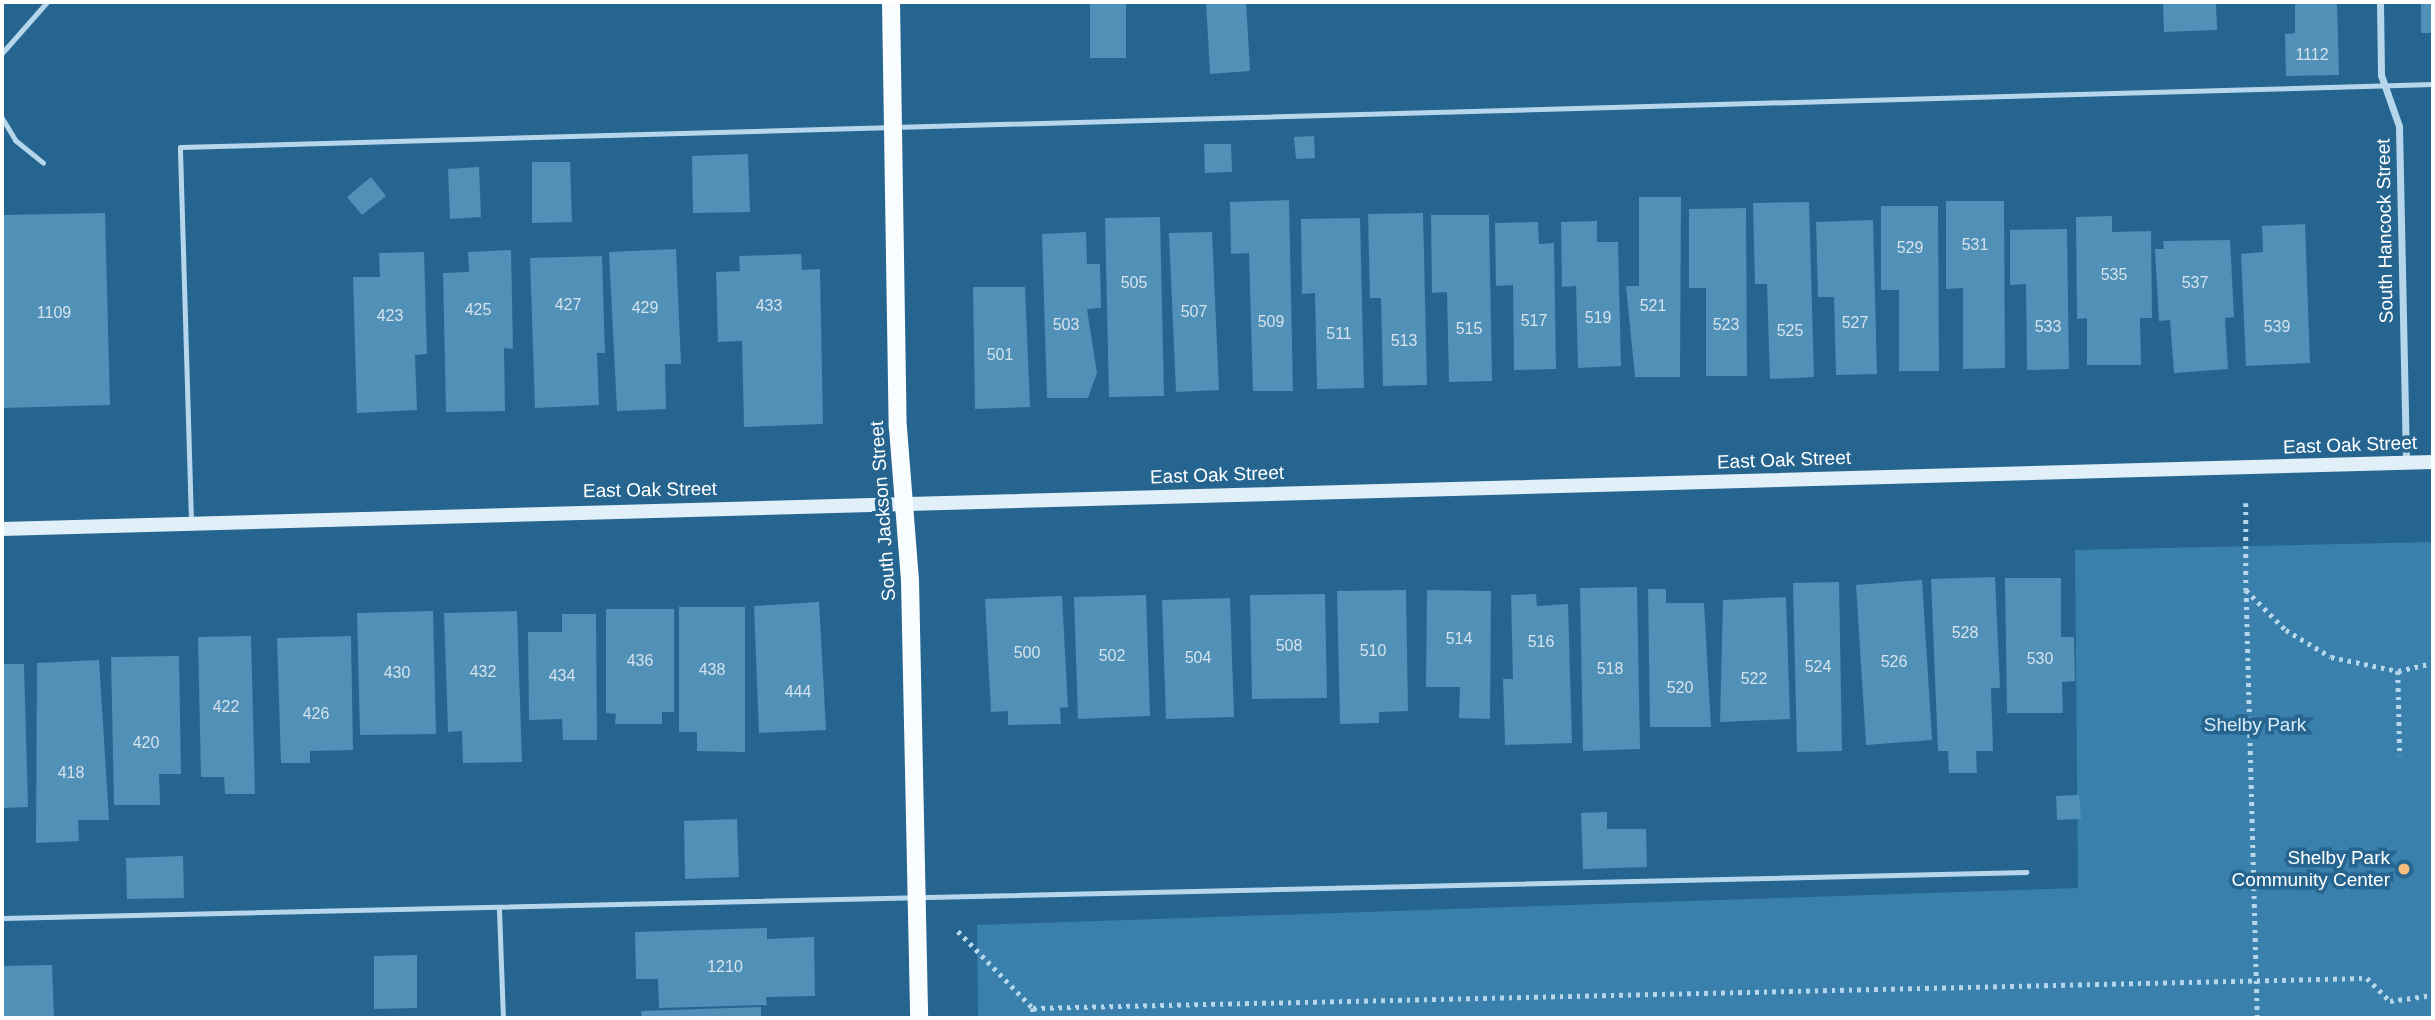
<!DOCTYPE html>
<html>
<head>
<meta charset="utf-8">
<style>
  body { margin:0 }
  #map { position:relative; width:2435px; height:1020px; overflow:hidden; background:#25658f; font-family:Arial,sans-serif }
  div>[style] { position:absolute }
  [style*='--x'] { left:calc(var(--x)*1px); top:calc(var(--y)*1px); width:calc(var(--w)*1px); rotate:calc(var(--a)*1deg) }
  .green>* { inset:0; background:#3980ac }
  .building>* { inset:0; background:#5190b7 }
  .path>* { height:4.5px; margin-top:-2.25px; transform-origin:0; background:repeating-linear-gradient(90deg,#b6d7eb 0 3.5px,transparent 0 8.5px) }
  .lane>* { height:5px; margin:-2.5px; padding:0 2.5px; transform-origin:2.5px; border-radius:2.5px; background:#b6d7eb }
  .street>* { height:7px; margin:-3.5px; padding:0 3.5px; transform-origin:3.5px; border-radius:3.5px; background:#b6d7eb }
  .secondary>* { height:14px; margin:-7px; padding:0 7px; transform-origin:7px; border-radius:7px; background:#e1eff9 }
  .primary>* { height:18px; margin:-9px; padding:0 9px; transform-origin:9px; border-radius:9px; background:#fafdff }
  .dots>* { width:19px; height:19px; translate:-50% -50%; box-sizing:border-box; border:4px solid #25658f; border-radius:50% }
  span { translate:-50% -50%; white-space:nowrap; text-align:center; line-height:1.15; -webkit-text-stroke:7px #25658f; paint-order:stroke }
  .number-label { font-size:16px; color:#d4e3ed }
  .number-label span { -webkit-text-stroke-width:0 }
  .street-label { font-size:19px; color:#fff }
  .park-label { font-size:19px; color:#daedf9 }
  .poi-label { font-size:19px; color:#fff }
  .right { translate:-100% -50%; text-align:right }
  .frame { position:absolute; inset:0; border:4px solid #fff; pointer-events:none }
</style>
</head>
<body>
<div id="map">
  <div class="green">
    <div style="clip-path:polygon(2433px 542px,2433px 1018px,978px 1018px,977px 925px,2078px 888px,2075px 550px)"></div>
  </div>
  <div class="building">
    <div style="clip-path:polygon(1090px 2px,1126px 2px,1126px 58px,1090px 58px)"></div>
    <div style="clip-path:polygon(1206px 2px,1246px 2px,1250px 71px,1210px 74px)"></div>
    <div style="clip-path:polygon(2163px 2px,2216px 2px,2217px 30px,2164px 32px)"></div>
    <div style="clip-path:polygon(2295px 2px,2337px 2px,2339px 75px,2286px 76px,2285px 34px,2295px 33px)"></div>
    <div style="clip-path:polygon(2421px 4px,2433px 4px,2433px 33px,2421px 33px)"></div>
    <div style="clip-path:polygon(1314px 136px,1315px 158px,1296px 159px,1294px 137px)"></div>
    <div style="clip-path:polygon(1204px 144px,1231px 144px,1232px 172px,1205px 173px)"></div>
    <div style="clip-path:polygon(748px 154px,750px 212px,693px 213px,692px 156px)"></div>
    <div style="clip-path:polygon(532px 162px,570px 162px,572px 222px,532px 223px)"></div>
    <div style="clip-path:polygon(479px 167px,481px 217px,450px 219px,448px 169px)"></div>
    <div style="clip-path:polygon(371px 177px,386px 196px,362px 215px,347px 197px)"></div>
    <div style="clip-path:polygon(1639px 197px,1681px 197px,1680px 377px,1635px 377px,1626px 286px,1639px 286px)"></div>
    <div style="clip-path:polygon(1289px 200px,1293px 391px,1253px 391px,1249px 253px,1231px 254px,1230px 202px)"></div>
    <div style="clip-path:polygon(1946px 201px,2004px 201px,2005px 368px,1963px 369px,1963px 288px,1946px 289px)"></div>
    <div style="clip-path:polygon(1809px 202px,1814px 377px,1770px 379px,1767px 284px,1755px 284px,1753px 203px)"></div>
    <div style="clip-path:polygon(1881px 206px,1938px 206px,1939px 371px,1899px 371px,1899px 290px,1881px 290px)"></div>
    <div style="clip-path:polygon(1746px 208px,1747px 376px,1706px 376px,1706px 288px,1689px 288px,1689px 209px)"></div>
    <div style="clip-path:polygon(105px 213px,110px 405px,2px 408px,2px 215px)"></div>
    <div style="clip-path:polygon(1423px 213px,1427px 385px,1383px 386px,1381px 298px,1370px 298px,1368px 214px)"></div>
    <div style="clip-path:polygon(1431px 215px,1489px 215px,1492px 381px,1449px 382px,1447px 292px,1432px 293px)"></div>
    <div style="clip-path:polygon(2112px 216px,2112px 232px,2151px 231px,2152px 318px,2140px 318px,2141px 365px,2087px 365px,2087px 318px,2077px 319px,2076px 217px)"></div>
    <div style="clip-path:polygon(1160px 217px,1164px 396px,1109px 397px,1105px 218px)"></div>
    <div style="clip-path:polygon(1360px 218px,1364px 388px,1317px 389px,1315px 293px,1302px 294px,1301px 219px)"></div>
    <div style="clip-path:polygon(1873px 220px,1877px 374px,1836px 375px,1834px 297px,1818px 297px,1816px 222px)"></div>
    <div style="clip-path:polygon(1597px 221px,1597px 242px,1618px 242px,1621px 366px,1578px 368px,1576px 286px,1562px 287px,1561px 222px)"></div>
    <div style="clip-path:polygon(1538px 222px,1539px 244px,1554px 243px,1556px 369px,1514px 370px,1513px 285px,1496px 286px,1495px 223px)"></div>
    <div style="clip-path:polygon(2305px 224px,2310px 363px,2246px 366px,2241px 254px,2263px 252px,2262px 226px)"></div>
    <div style="clip-path:polygon(2067px 229px,2069px 369px,2027px 370px,2026px 284px,2010px 285px,2010px 230px)"></div>
    <div style="clip-path:polygon(1086px 232px,1087px 264px,1100px 264px,1101px 308px,1087px 309px,1097px 373px,1088px 398px,1047px 398px,1042px 234px)"></div>
    <div style="clip-path:polygon(1212px 232px,1219px 390px,1176px 392px,1169px 233px)"></div>
    <div style="clip-path:polygon(2230px 240px,2234px 317px,2225px 318px,2228px 369px,2174px 373px,2170px 320px,2159px 321px,2155px 249px,2164px 249px,2163px 241px)"></div>
    <div style="clip-path:polygon(676px 249px,681px 364px,665px 364px,666px 409px,617px 411px,609px 252px)"></div>
    <div style="clip-path:polygon(511px 250px,513px 349px,504px 348px,505px 411px,446px 412px,443px 273px,469px 272px,468px 252px)"></div>
    <div style="clip-path:polygon(424px 252px,427px 354px,415px 355px,417px 410px,357px 413px,353px 277px,380px 277px,379px 253px)"></div>
    <div style="clip-path:polygon(801px 254px,802px 270px,820px 269px,823px 424px,744px 427px,742px 341px,718px 342px,716px 272px,740px 271px,739px 256px)"></div>
    <div style="clip-path:polygon(602px 256px,605px 353px,597px 353px,599px 405px,535px 408px,530px 258px)"></div>
    <div style="clip-path:polygon(973px 287px,1025px 287px,1030px 407px,975px 409px)"></div>
    <div style="clip-path:polygon(1995px 577px,2000px 688px,1991px 688px,1993px 751px,1976px 751px,1977px 773px,1949px 773px,1948px 751px,1938px 751px,1931px 579px)"></div>
    <div style="clip-path:polygon(2005px 578px,2061px 578px,2061px 637px,2074px 637px,2075px 681px,2062px 682px,2063px 713px,2007px 713px)"></div>
    <div style="clip-path:polygon(1922px 580px,1932px 740px,1866px 745px,1856px 585px)"></div>
    <div style="clip-path:polygon(1839px 582px,1842px 751px,1797px 752px,1793px 583px)"></div>
    <div style="clip-path:polygon(1637px 587px,1640px 749px,1583px 751px,1580px 588px)"></div>
    <div style="clip-path:polygon(1648px 589px,1666px 589px,1666px 603px,1704px 603px,1711px 727px,1650px 727px)"></div>
    <div style="clip-path:polygon(1406px 590px,1408px 711px,1379px 712px,1379px 723px,1340px 724px,1337px 591px)"></div>
    <div style="clip-path:polygon(1427px 590px,1491px 591px,1490px 719px,1459px 718px,1460px 687px,1426px 687px)"></div>
    <div style="clip-path:polygon(1325px 594px,1327px 698px,1252px 699px,1250px 595px)"></div>
    <div style="clip-path:polygon(1536px 594px,1537px 606px,1568px 604px,1572px 743px,1505px 745px,1503px 679px,1513px 679px,1511px 595px)"></div>
    <div style="clip-path:polygon(1146px 595px,1150px 716px,1078px 719px,1074px 597px)"></div>
    <div style="clip-path:polygon(1062px 596px,1068px 707px,1060px 708px,1061px 724px,1008px 725px,1008px 711px,991px 712px,985px 599px)"></div>
    <div style="clip-path:polygon(1786px 597px,1790px 719px,1720px 722px,1723px 600px)"></div>
    <div style="clip-path:polygon(1230px 598px,1234px 717px,1166px 719px,1162px 600px)"></div>
    <div style="clip-path:polygon(819px 602px,826px 730px,759px 733px,754px 606px)"></div>
    <div style="clip-path:polygon(679px 607px,745px 607px,745px 752px,697px 751px,697px 732px,679px 732px)"></div>
    <div style="clip-path:polygon(606px 609px,674px 609px,674px 712px,662px 712px,662px 724px,615px 724px,616px 714px,606px 713px)"></div>
    <div style="clip-path:polygon(433px 611px,436px 734px,360px 735px,357px 613px)"></div>
    <div style="clip-path:polygon(517px 611px,522px 762px,463px 763px,462px 731px,448px 732px,444px 613px)"></div>
    <div style="clip-path:polygon(562px 614px,596px 614px,597px 740px,563px 740px,562px 719px,529px 720px,528px 632px,562px 632px)"></div>
    <div style="clip-path:polygon(251px 636px,255px 794px,225px 794px,224px 777px,201px 777px,198px 637px)"></div>
    <div style="clip-path:polygon(351px 636px,353px 750px,310px 751px,310px 763px,281px 763px,277px 638px)"></div>
    <div style="clip-path:polygon(179px 656px,181px 774px,159px 774px,160px 805px,114px 805px,111px 657px)"></div>
    <div style="clip-path:polygon(99px 660px,109px 820px,78px 820px,79px 841px,36px 843px,37px 663px)"></div>
    <div style="clip-path:polygon(2px 664px,24px 664px,28px 807px,2px 808px)"></div>
    <div style="clip-path:polygon(2079px 795px,2081px 819px,2057px 820px,2056px 796px)"></div>
    <div style="clip-path:polygon(1607px 812px,1607px 829px,1646px 829px,1647px 867px,1583px 869px,1581px 813px)"></div>
    <div style="clip-path:polygon(737px 819px,739px 877px,685px 879px,684px 821px)"></div>
    <div style="clip-path:polygon(183px 856px,184px 898px,127px 899px,126px 858px)"></div>
    <div style="clip-path:polygon(767px 928px,767px 939px,814px 937px,815px 996px,766px 997px,767px 1005px,659px 1008px,658px 979px,636px 979px,635px 932px)"></div>
    <div style="clip-path:polygon(417px 955px,417px 1008px,374px 1009px,374px 956px)"></div>
    <div style="clip-path:polygon(47px 965px,52px 965px,54px 1018px,2px 1018px,2px 966px)"></div>
    <div style="clip-path:polygon(761px 1007px,761px 1018px,642px 1018px,641px 1011px)"></div>
  </div>
  <div class="path">
    <div style="--x:2246;--y:503;--w:87;--a:90"></div>
    <div style="--x:2398;--y:671;--w:85;--a:88.7"></div>
    <div style="--x:958;--y:931;--w:107;--a:45.8"></div>
    <div style="--x:1033;--y:1008;--w:10;--a:90"></div>
    <div style="--x:1033;--y:1008;--w:1334;--a:-1.29"></div>
    <div style="--x:2367;--y:978;--w:33;--a:45"></div>
    <div style="--x:2390;--y:1001;--w:43;--a:-7.9"></div>
    <div style="--x:2257;--y:1018;--w:428;--a:-91.5"></div>
    <div style="--x:2246;--y:590;--w:57;--a:45"></div>
    <div style="--x:2286;--y:630;--w:52;--a:31"></div>
    <div style="--x:2331;--y:657;--w:68;--a:11.8"></div>
    <div style="--x:2398;--y:671;--w:36;--a:-13"></div>
  </div>
  <div class="lane">
    <div style="--x:2;--y:53;--w:68;--a:-48.6"></div>
    <div style="--x:2;--y:118;--w:26;--a:59"></div>
    <div style="--x:15;--y:140;--w:36;--a:39"></div>
    <div style="--x:191;--y:521;--w:374;--a:-91.7"></div>
    <div style="--x:180;--y:147;--w:2254;--a:-1.6"></div>
    <div style="--x:499;--y:910;--w:108;--a:87.9"></div>
    <div style="--x:2;--y:918;--w:2025;--a:-1.3"></div>
  </div>
  <div class="street">
    <div style="--x:2380;--y:2;--w:73;--a:89.2"></div>
    <div style="--x:2381;--y:75;--w:54;--a:70.6"></div>
    <div style="--x:2399;--y:126;--w:336;--a:88.8"></div>
  </div>
  <div class="secondary">
    <div style="--x:2;--y:529;--w:2432;--a:-1.58"></div>
  </div>
  <div class="primary">
    <div style="--x:891;--y:2;--w:426;--a:89.1"></div>
    <div style="--x:898;--y:428;--w:152;--a:85.5"></div>
    <div style="--x:910;--y:580;--w:438;--a:88.8"></div>
  </div>
  <div class="dots">
    <div style="left:2404px;top:869px;background:#f5bd7a"></div>
  </div>
  <div class="number-label">
    <span style="left:2312px;top:55px">1112</span>
    <span style="left:1975px;top:245px">531</span>
    <span style="left:1910px;top:248px">529</span>
    <span style="left:2114px;top:275px">535</span>
    <span style="left:1134px;top:283px">505</span>
    <span style="left:2195px;top:283px">537</span>
    <span style="left:568px;top:305px">427</span>
    <span style="left:769px;top:306px">433</span>
    <span style="left:1653px;top:306px">521</span>
    <span style="left:645px;top:308px">429</span>
    <span style="left:478px;top:310px">425</span>
    <span style="left:1194px;top:312px">507</span>
    <span style="left:54px;top:313px">1109</span>
    <span style="left:390px;top:316px">423</span>
    <span style="left:1598px;top:318px">519</span>
    <span style="left:1534px;top:321px">517</span>
    <span style="left:1271px;top:322px">509</span>
    <span style="left:1855px;top:323px">527</span>
    <span style="left:1066px;top:325px">503</span>
    <span style="left:1726px;top:325px">523</span>
    <span style="left:2048px;top:327px">533</span>
    <span style="left:2277px;top:327px">539</span>
    <span style="left:1469px;top:329px">515</span>
    <span style="left:1790px;top:331px">525</span>
    <span style="left:1339px;top:334px">511</span>
    <span style="left:1404px;top:341px">513</span>
    <span style="left:1000px;top:355px">501</span>
    <span style="left:1965px;top:633px">528</span>
    <span style="left:1459px;top:639px">514</span>
    <span style="left:1541px;top:642px">516</span>
    <span style="left:1289px;top:646px">508</span>
    <span style="left:1373px;top:651px">510</span>
    <span style="left:1027px;top:653px">500</span>
    <span style="left:1112px;top:656px">502</span>
    <span style="left:1198px;top:658px">504</span>
    <span style="left:2040px;top:659px">530</span>
    <span style="left:640px;top:661px">436</span>
    <span style="left:1894px;top:662px">526</span>
    <span style="left:1818px;top:667px">524</span>
    <span style="left:1610px;top:669px">518</span>
    <span style="left:712px;top:670px">438</span>
    <span style="left:483px;top:672px">432</span>
    <span style="left:397px;top:673px">430</span>
    <span style="left:562px;top:676px">434</span>
    <span style="left:1754px;top:679px">522</span>
    <span style="left:1680px;top:688px">520</span>
    <span style="left:798px;top:692px">444</span>
    <span style="left:226px;top:707px">422</span>
    <span style="left:316px;top:714px">426</span>
    <span style="left:146px;top:743px">420</span>
    <span style="left:71px;top:773px">418</span>
    <span style="left:725px;top:967px">1210</span>
  </div>
  <div class="street-label">
    <span style="left:2385px;top:231px;rotate:-91deg">South Hancock Street</span>
    <span style="left:2350px;top:445px;rotate:-2deg">East Oak Street</span>
    <span style="left:1784px;top:460px;rotate:-2deg">East Oak Street</span>
    <span style="left:1217px;top:475px;rotate:-2deg">East Oak Street</span>
    <span style="left:650px;top:490px;rotate:-1deg">East Oak Street</span>
    <span style="left:883px;top:511px;rotate:-94deg">South Jackson Street</span>
  </div>
  <div class="park-label">
    <span style="left:2255px;top:725px">Shelby Park</span>
  </div>
  <div class="poi-label">
    <span class="right" style="left:2390px;top:869px">Shelby Park<br>Community Center</span>
  </div>
  <div class="frame"></div>
</div>
</body>
</html>
